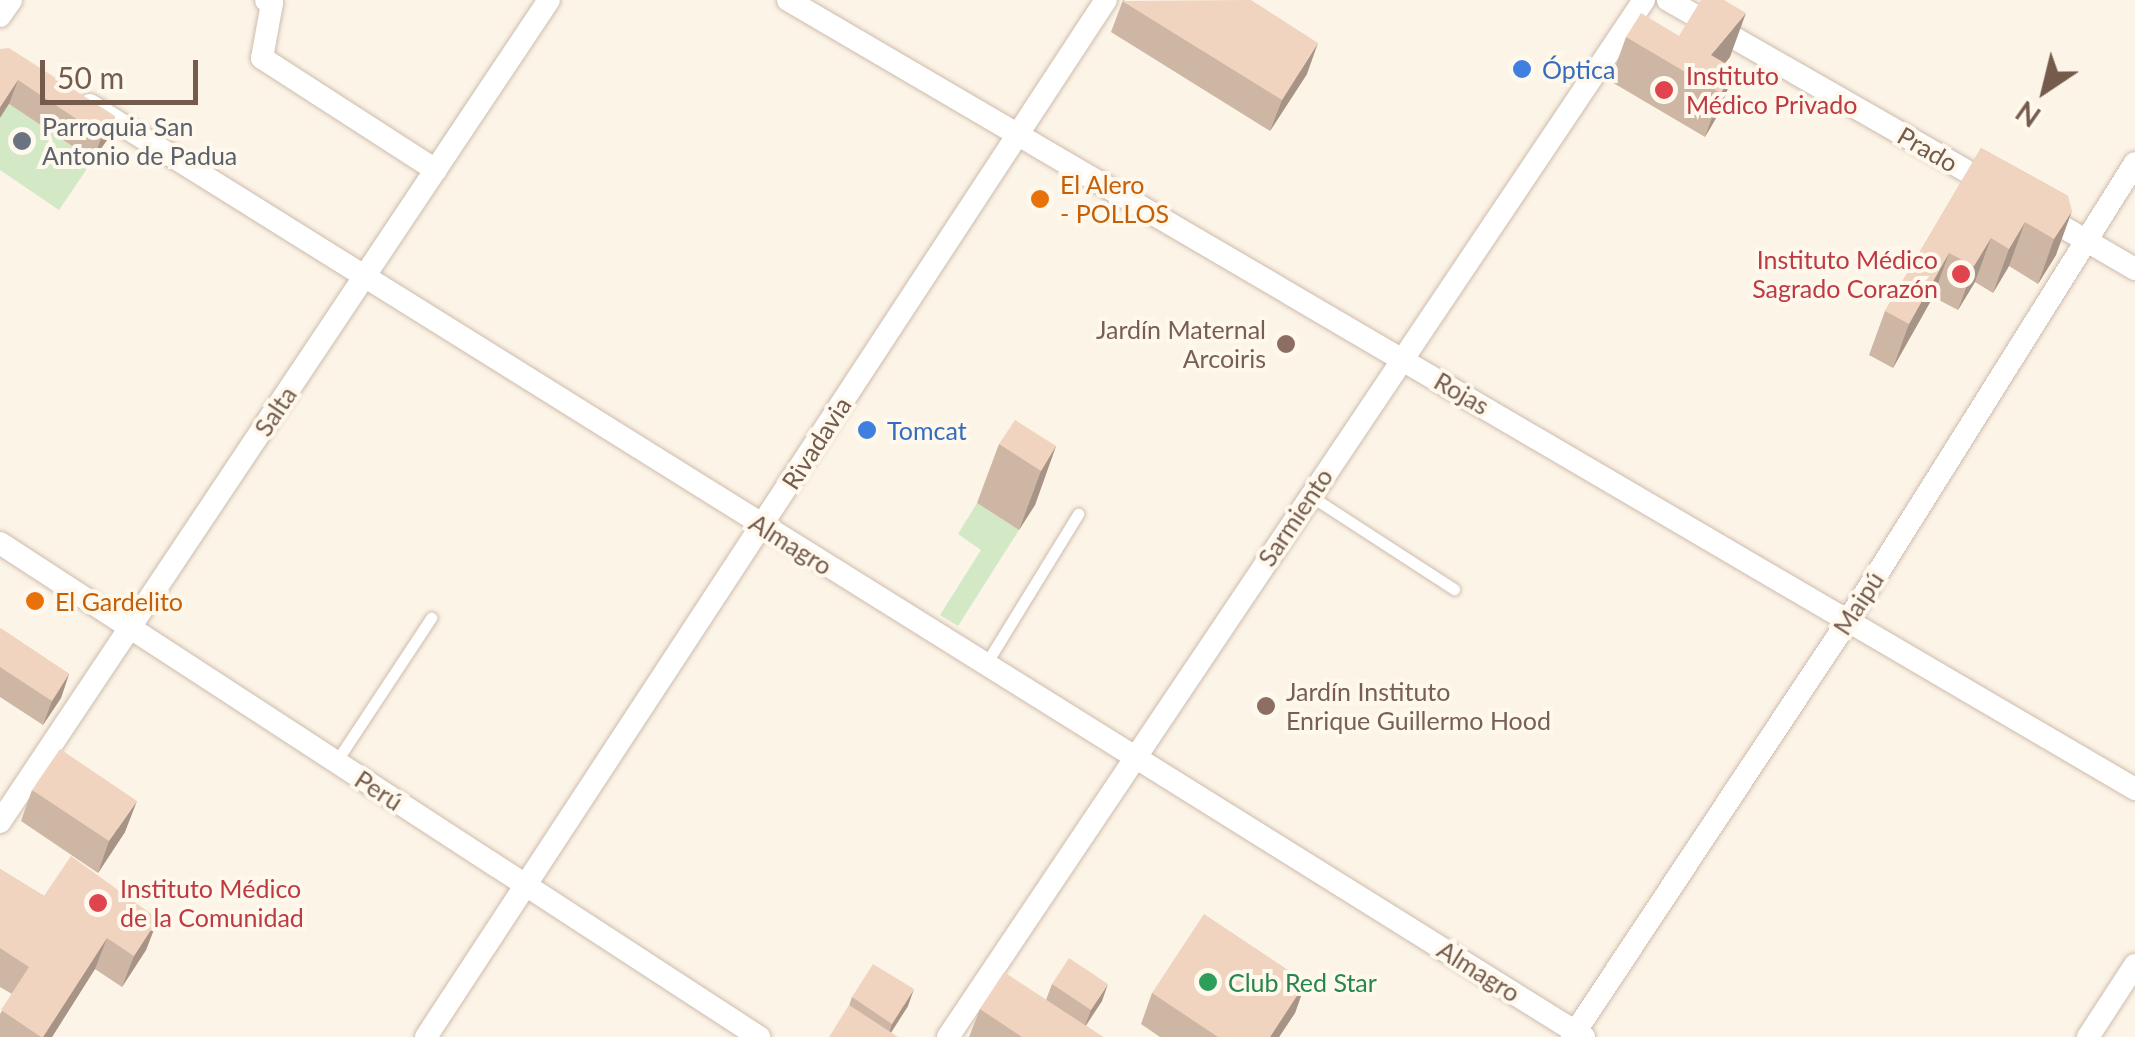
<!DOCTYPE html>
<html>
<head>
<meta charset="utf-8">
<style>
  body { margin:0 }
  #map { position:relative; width:2135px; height:1037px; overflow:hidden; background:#fcf4e7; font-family:Lato,sans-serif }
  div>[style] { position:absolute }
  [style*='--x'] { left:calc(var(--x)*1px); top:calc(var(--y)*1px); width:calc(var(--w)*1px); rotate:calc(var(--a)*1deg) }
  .green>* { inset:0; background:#d3e9c6 }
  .roads { filter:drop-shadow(0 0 2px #cdbcad) drop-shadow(0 0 2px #cdbcad) }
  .service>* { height:11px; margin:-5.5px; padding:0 5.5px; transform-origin:5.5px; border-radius:5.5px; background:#fff }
  .minor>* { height:22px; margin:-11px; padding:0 11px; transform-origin:11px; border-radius:11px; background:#fff }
  .wall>* { inset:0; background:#ceb6a4 }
  .shaded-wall>* { inset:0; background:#a89486 }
  .building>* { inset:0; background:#f0d4bf }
  .dots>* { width:28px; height:28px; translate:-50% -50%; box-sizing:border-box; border:5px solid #fef8ed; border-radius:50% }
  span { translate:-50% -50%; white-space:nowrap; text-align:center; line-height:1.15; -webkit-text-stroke:8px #fef8ed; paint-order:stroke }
  .shop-label { font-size:25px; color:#366cbe }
  .left { translate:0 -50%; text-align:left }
  .health-label { font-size:25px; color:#be3a42 }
  .right { translate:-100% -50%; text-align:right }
  .worship-label { font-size:25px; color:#5b616d }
  .street-label { font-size:25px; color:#745b4c }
  .food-label { font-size:25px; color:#c56008 }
  .education-label { font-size:25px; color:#785e54 }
  .leisure-label { font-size:25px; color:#27864d }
  .north { position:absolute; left:1995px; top:40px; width:100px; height:100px; -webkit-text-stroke:8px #fef8ed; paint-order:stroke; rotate:215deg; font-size:28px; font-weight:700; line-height:40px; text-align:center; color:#745b4c }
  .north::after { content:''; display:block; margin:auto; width:35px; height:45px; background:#745b4c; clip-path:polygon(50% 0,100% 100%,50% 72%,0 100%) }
  .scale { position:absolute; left:40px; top:60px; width:158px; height:45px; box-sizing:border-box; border:5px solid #745b4c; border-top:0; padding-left:12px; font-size:30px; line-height:35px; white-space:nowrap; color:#745b4c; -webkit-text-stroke:8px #fef8ed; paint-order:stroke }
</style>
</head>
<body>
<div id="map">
  <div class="green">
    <div style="clip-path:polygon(9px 104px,93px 160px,59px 210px,0 170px,0 118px)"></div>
    <div style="clip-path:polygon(977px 503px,1019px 530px,958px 626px,940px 615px,981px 550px,958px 534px)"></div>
  </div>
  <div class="roads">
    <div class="service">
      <div style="--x:1309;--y:495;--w:173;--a:33"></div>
      <div style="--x:984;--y:667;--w:180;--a:-58.4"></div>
      <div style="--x:336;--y:762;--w:173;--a:-56.6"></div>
    </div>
    <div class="minor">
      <div style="--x:266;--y:0;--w:7;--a:27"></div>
      <div style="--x:272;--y:3;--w:56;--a:100.3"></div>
      <div style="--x:262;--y:58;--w:207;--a:32.8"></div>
      <div style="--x:788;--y:0;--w:1561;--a:30.36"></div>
      <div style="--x:1668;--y:0;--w:376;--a:29.8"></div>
      <div style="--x:0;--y:16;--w:19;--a:-55"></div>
      <div style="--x:90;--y:105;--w:1761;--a:31.96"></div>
      <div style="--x:2039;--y:213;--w:111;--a:30.3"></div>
      <div style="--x:0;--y:543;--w:906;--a:33.06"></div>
      <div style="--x:0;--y:822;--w:988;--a:-56.26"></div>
      <div style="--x:426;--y:1037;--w:1240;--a:-56.75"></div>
      <div style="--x:948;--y:1037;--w:1249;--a:-56.13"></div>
      <div style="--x:1572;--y:1037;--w:501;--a:-56.47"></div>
      <div style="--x:1849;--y:619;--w:538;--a:-57.9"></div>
      <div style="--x:2088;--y:1037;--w:86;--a:-56.9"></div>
    </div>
  </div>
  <div class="wall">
    <div style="clip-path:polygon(1123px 0,1307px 74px,1270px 131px,1111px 32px)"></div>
    <div style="clip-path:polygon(1679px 36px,1730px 57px,1725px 63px,1719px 113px,1705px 137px,1610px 81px,1626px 37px)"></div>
    <div style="clip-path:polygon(0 49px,107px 140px,93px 160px,9px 104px)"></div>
    <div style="clip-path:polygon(1981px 148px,2068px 196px,2056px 255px,2038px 284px,2009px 266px,1993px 293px,1975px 282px,1958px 310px,1933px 297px,1893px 368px,1869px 355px,1885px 311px)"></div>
    <div style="clip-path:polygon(999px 444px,1056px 446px,1035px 505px,1019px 530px,977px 503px)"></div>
    <div style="clip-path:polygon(0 628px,69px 674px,61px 698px,43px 725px,0 697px)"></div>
    <div style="clip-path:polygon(32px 790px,125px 832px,98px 873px,21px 821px)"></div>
    <div style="clip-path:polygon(0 869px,44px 896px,158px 919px,146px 950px,122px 987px,95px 969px,52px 1037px,0 1037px,0 1014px,12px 994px,0 987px)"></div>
    <div style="clip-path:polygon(1306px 982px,1295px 1013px,1279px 1037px,1160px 1037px,1141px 1024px,1152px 993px)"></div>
    <div style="clip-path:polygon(1052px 984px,1102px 1001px,1086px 1026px,1103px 1037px,969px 1037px,980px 1009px,1046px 1000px)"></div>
    <div style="clip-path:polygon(852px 997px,908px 1006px,891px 1033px,849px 1006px)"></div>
  </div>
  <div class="shaded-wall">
    <div style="clip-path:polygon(1746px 13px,1730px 57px,1707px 85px,1711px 55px)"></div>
    <div style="clip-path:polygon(1318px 43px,1307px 74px,1270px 131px,1282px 100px)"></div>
    <div style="clip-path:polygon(1735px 69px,1719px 113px,1705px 137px,1721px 93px)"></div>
    <div style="clip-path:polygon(18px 80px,9px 104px,0 118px,0 107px)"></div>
    <div style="clip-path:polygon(115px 116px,107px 140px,93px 160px,102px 136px)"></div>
    <div style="clip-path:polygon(2072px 211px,2056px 255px,2038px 284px,2054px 239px)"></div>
    <div style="clip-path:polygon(2025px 222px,2009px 266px,1993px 293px,2009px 249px)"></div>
    <div style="clip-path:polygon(1991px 238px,1975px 282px,1958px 310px,1974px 266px)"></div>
    <div style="clip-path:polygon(1949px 253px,1933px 297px,1893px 368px,1909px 324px)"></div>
    <div style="clip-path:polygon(1056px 446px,1035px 505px,1019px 530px,1041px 471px)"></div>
    <div style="clip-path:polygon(69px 674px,61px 698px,43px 725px,52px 701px)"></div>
    <div style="clip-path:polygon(137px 801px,125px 832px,98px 873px,109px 841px)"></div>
    <div style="clip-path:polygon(158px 919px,146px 950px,122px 987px,134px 956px)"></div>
    <div style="clip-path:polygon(107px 938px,95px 969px,52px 1037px,43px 1037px)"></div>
    <div style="clip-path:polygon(1306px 982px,1295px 1013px,1279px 1037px,1270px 1037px)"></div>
    <div style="clip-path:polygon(1108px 984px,1102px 1001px,1085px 1026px,1091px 1010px)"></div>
    <div style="clip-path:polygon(914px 989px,908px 1006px,888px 1037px,892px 1024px)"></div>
  </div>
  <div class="building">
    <div style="clip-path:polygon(1251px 0,1318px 43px,1282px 100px,1122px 1px)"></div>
    <div style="clip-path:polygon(1701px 0,1724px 0,1746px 13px,1711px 55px,1735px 69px,1721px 93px,1626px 37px,1641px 13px,1679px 36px)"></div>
    <div style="clip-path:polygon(9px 48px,115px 116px,102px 136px,18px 80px,0 107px,0 49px)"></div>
    <div style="clip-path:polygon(1981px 148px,2068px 196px,2072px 211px,2054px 239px,2025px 222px,2009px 249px,1991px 238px,1974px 266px,1949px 253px,1909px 324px,1885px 311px)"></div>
    <div style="clip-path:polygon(1015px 420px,1056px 446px,1041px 471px,999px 444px)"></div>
    <div style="clip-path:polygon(0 628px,69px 674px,52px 701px,0 667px)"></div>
    <div style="clip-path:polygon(60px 749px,137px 801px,109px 841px,32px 790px)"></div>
    <div style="clip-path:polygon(71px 856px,158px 919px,134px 956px,107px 938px,43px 1037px,41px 1037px,1px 1010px,29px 967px,0 948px,0 869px,44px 896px)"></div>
    <div style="clip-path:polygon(1204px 914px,1306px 982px,1270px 1037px,1218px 1037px,1152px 993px)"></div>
    <div style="clip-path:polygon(1069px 958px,1108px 984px,1091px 1010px,1052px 984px)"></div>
    <div style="clip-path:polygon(873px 964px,914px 989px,892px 1024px,852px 997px)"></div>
    <div style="clip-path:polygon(1004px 972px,1103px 1037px,1022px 1037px,980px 1009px)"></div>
    <div style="clip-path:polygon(849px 1005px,898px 1037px,829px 1037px)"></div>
  </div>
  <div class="dots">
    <div style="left:1522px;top:69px;background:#3f7fe0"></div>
    <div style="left:1664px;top:90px;background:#e0444e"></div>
    <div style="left:22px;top:141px;background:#6b7280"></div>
    <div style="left:1040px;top:199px;background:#e8710a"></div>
    <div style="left:1961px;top:274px;background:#e0444e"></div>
    <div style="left:1286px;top:344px;background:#8d6e63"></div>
    <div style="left:867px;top:430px;background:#3f7fe0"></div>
    <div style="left:35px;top:601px;background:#e8710a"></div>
    <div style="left:1266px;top:706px;background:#8d6e63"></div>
    <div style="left:98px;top:903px;background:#e0444e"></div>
    <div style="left:1208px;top:982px;background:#2e9e5b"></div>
  </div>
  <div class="shop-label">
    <span class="left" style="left:1542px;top:69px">Óptica</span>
    <span class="left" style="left:887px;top:430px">Tomcat</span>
  </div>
  <div class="health-label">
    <span class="left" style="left:1686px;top:90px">Instituto<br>Médico Privado</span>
    <span class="right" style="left:1938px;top:274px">Instituto Médico<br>Sagrado Corazón</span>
    <span class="left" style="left:120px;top:903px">Instituto Médico<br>de la Comunidad</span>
  </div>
  <div class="worship-label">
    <span class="left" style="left:42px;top:141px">Parroquia San<br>Antonio de Padua</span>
  </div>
  <div class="street-label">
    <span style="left:1928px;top:149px;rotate:30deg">Prado</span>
    <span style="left:1462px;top:393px;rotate:30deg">Rojas</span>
    <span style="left:275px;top:411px;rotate:-56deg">Salta</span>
    <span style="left:816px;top:443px;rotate:-57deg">Rivadavia</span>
    <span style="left:1295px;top:517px;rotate:-56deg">Sarmiento</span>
    <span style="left:791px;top:544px;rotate:32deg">Almagro</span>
    <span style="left:1858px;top:603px;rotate:-57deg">Maipú</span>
    <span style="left:379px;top:790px;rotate:33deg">Perú</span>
    <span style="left:1479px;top:971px;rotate:32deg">Almagro</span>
  </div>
  <div class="food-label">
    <span class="left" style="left:1060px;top:199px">El Alero<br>- POLLOS</span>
    <span class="left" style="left:55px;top:601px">El Gardelito</span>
  </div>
  <div class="education-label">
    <span class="right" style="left:1266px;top:344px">Jardín Maternal<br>Arcoiris</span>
    <span class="left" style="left:1286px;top:706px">Jardín Instituto<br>Enrique Guillermo Hood</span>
  </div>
  <div class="leisure-label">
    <span class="left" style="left:1228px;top:982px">Club Red Star</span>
  </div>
  <div class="north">N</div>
  <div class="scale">50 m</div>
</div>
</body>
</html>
